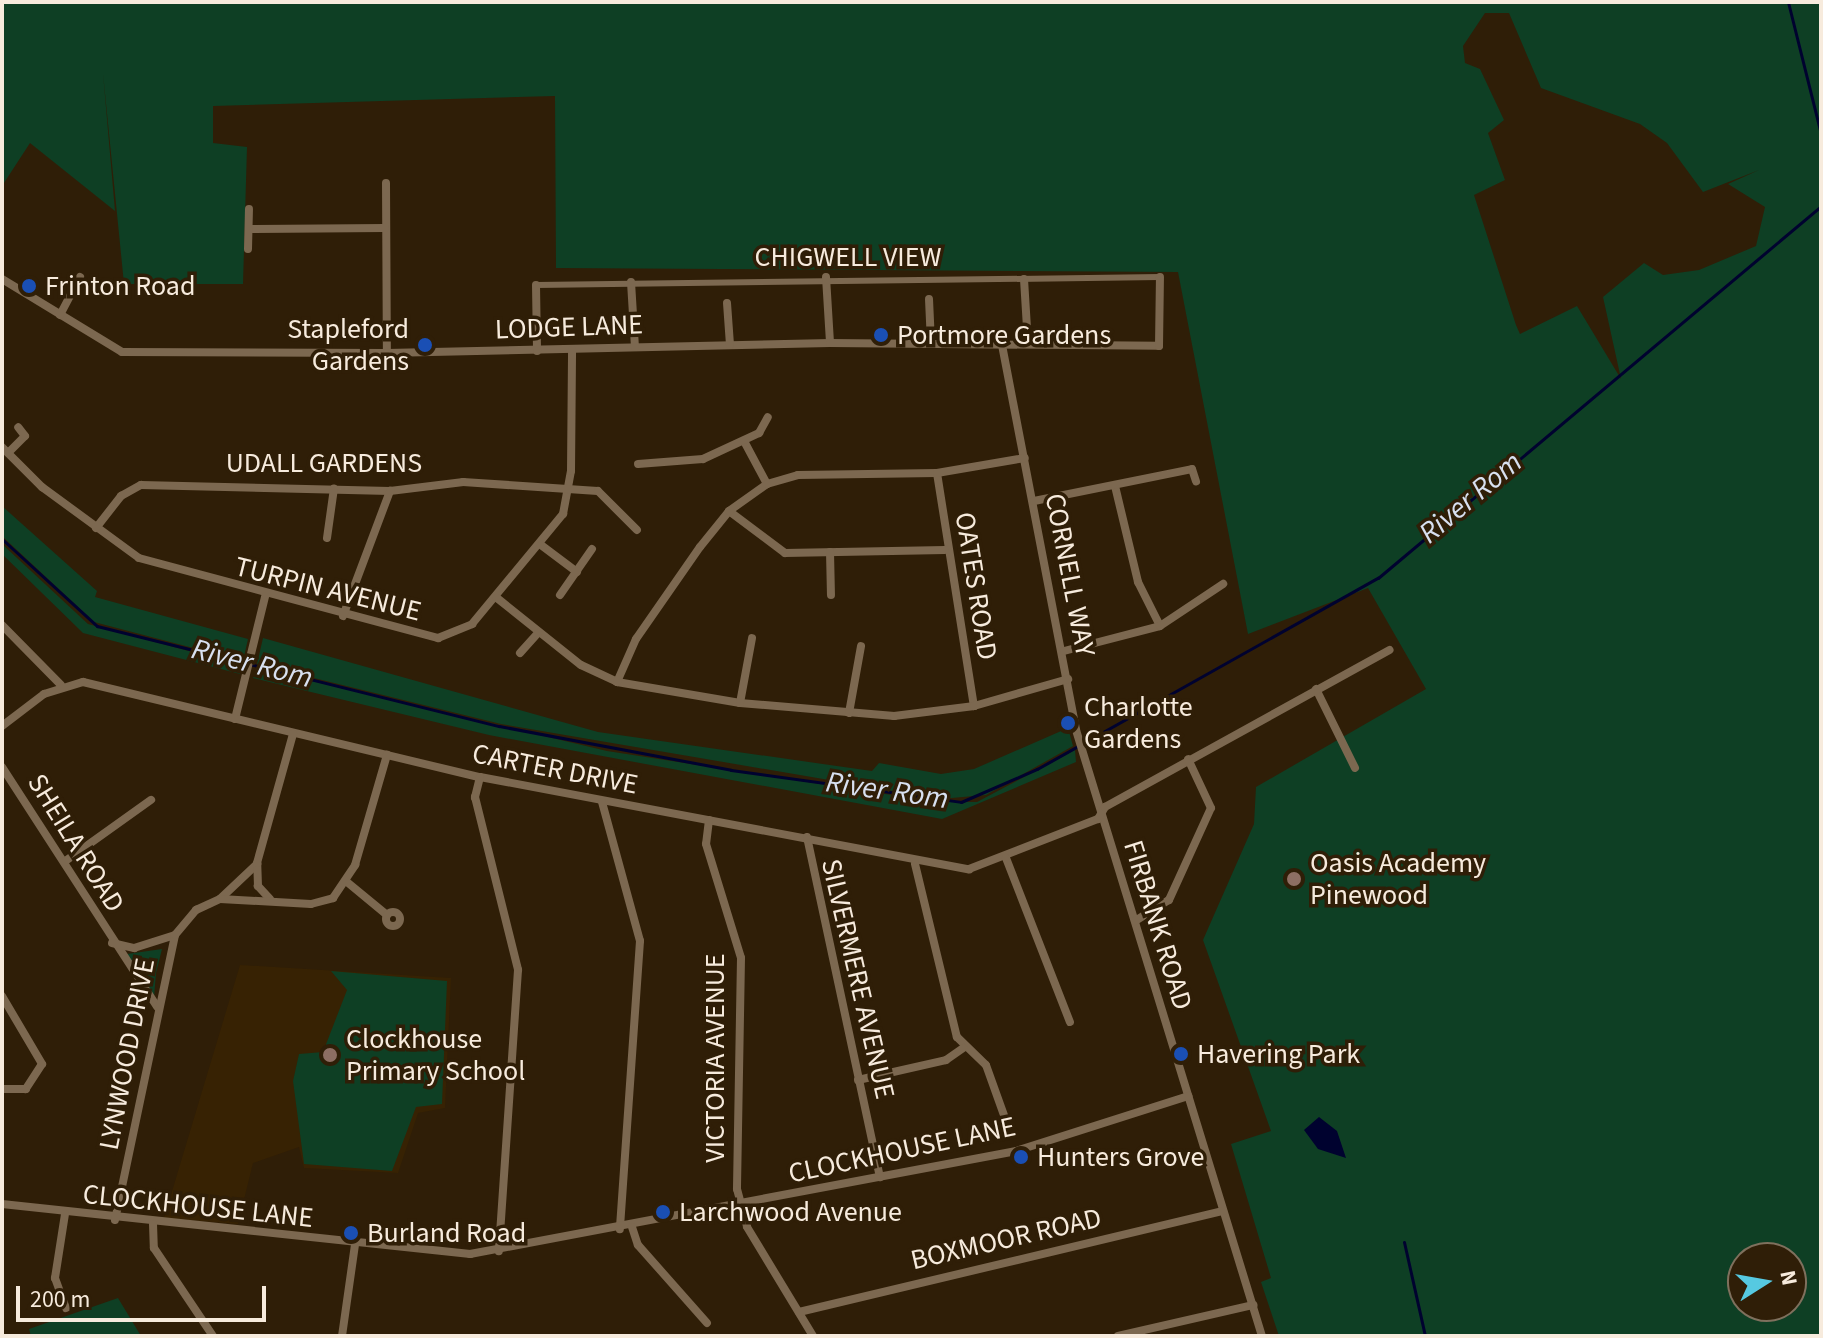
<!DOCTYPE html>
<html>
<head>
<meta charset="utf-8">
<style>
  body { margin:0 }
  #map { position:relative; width:1823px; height:1338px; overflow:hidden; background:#2f1e07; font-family:"Source Sans 3",sans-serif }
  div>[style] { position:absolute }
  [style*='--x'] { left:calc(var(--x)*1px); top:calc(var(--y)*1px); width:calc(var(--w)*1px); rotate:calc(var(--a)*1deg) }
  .built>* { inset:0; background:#372203 }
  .green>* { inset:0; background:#0e3f24 }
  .water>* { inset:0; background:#00022f }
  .stream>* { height:3px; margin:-1.5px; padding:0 1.5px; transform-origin:1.5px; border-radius:1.5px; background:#00022f }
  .pedestrian>* { height:6px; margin:-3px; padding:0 3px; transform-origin:3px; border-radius:3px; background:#7c6850 }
  .minor>* { height:8px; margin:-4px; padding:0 4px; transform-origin:4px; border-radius:4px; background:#7c6850 }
  .minor>.ring { margin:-4px; padding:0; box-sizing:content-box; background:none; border:8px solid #7c6850; border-radius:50% }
  .dots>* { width:22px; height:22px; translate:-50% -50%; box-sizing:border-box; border:4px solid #2f1e07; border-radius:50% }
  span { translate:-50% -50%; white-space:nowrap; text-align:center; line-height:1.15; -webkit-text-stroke:7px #2f1e07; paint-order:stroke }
  .street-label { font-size:28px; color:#f7ebdd }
  .poi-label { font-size:28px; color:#f7ebdd }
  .left { translate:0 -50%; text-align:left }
  .right { translate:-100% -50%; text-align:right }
  .water-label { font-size:30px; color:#d8e0f0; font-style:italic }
  .frame { position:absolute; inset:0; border:4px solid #f7ebdd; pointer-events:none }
  .north { position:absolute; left:1727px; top:1242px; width:80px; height:80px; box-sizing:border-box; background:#2f1e07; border:2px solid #7f705d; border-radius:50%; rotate:79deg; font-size:22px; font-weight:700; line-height:32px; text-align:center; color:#f7ebdd }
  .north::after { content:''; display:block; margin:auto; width:28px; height:36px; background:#56c9e1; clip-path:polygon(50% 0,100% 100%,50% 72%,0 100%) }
  .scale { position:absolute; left:16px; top:1286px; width:250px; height:36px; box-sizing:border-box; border:4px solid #f7ebdd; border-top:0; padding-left:10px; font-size:24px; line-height:28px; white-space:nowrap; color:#f7ebdd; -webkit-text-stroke:6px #2f1e07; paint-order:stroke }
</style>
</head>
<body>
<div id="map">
  <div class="built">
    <div style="clip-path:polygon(240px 965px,451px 978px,445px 1108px,418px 1113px,398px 1173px,304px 1168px,299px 1147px,253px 1163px,238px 1224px,164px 1218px)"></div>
  </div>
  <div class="green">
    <div style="clip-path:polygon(evenodd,2px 2px,1821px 2px,1821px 1336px,1279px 1336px,1261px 1282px,1271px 1278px,1231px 1144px,1271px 1131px,1203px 940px,1254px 824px,1256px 787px,1426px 689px,1368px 588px,1248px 634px,1178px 272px,556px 268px,555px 96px,213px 106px,213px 143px,247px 147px,243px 284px,124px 284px,103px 73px,115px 211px,30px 143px,2px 186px,2px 2px,1485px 13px,1509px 13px,1541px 88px,1640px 124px,1667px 143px,1703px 192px,1759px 170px,1728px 184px,1765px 207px,1756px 246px,1699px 270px,1663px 275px,1644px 263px,1603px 297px,1621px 379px,1577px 306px,1520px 334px,1516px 325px,1474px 195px,1505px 180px,1488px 133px,1504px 120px,1480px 69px,1465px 63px,1463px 46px,1485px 13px,2px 2px,1743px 1258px,1791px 1258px,1791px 1306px,1743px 1306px,1743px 1258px)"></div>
    <div style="clip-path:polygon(2px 506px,97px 591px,95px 597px,248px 639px,243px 661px,94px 622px,2px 536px)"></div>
    <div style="clip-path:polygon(2px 544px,88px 624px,241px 665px,240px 674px,83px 633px,2px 554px)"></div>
    <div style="clip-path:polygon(263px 638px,598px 732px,872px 771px,879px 763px,941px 774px,974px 769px,1068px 728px,1073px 746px,986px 795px,940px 799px,501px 724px,257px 664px)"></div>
    <div style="clip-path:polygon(257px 668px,607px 751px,937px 802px,977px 802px,1075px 750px,1076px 762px,942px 819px,489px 735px,253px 678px)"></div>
    <div style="clip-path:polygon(162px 949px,156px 973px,154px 998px,127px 954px)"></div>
    <div style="clip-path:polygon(331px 971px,447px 981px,442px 1104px,416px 1107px,392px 1171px,304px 1164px,293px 1081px,299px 1054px,323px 1052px,347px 990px)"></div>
    <div style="clip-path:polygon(118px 1298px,141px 1336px,31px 1336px,29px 1329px)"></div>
  </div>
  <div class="water">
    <div style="clip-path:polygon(1319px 1117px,1337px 1131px,1346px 1158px,1318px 1149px,1304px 1130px)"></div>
  </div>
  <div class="stream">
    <div style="--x:1788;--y:2;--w:136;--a:76"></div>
    <div style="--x:2;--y:539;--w:129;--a:42.5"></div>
    <div style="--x:97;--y:626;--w:414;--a:14"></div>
    <div style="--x:499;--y:726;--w:236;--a:10.7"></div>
    <div style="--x:731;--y:770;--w:232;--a:7.9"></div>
    <div style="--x:961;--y:802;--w:83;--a:-23.5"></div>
    <div style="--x:1037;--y:769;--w:391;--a:-29.3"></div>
    <div style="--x:1378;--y:578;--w:578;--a:-40.02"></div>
    <div style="--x:1404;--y:1242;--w:96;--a:77.4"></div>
  </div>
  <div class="pedestrian">
    <div style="--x:536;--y:285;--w:624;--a:-0.73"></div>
  </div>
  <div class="minor">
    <div style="--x:386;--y:183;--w:170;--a:89.7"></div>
    <div style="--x:249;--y:229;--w:136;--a:-0.4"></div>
    <div style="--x:248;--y:249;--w:40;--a:-88.6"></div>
    <div style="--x:826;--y:277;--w:66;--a:86.5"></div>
    <div style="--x:2;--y:279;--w:140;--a:31.3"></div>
    <div style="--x:122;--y:352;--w:265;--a:0.2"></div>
    <div style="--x:387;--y:353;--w:443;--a:-1.3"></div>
    <div style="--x:830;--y:343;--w:329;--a:0.5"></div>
    <div style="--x:1159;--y:346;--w:69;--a:-89.2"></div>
    <div style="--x:1024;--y:279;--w:65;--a:86.5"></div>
    <div style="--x:631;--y:282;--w:65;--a:86.5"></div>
    <div style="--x:536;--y:285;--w:66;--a:89.1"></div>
    <div style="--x:929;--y:299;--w:44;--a:87.4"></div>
    <div style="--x:727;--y:303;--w:42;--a:85.9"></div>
    <div style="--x:60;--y:315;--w:43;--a:-62.2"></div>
    <div style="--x:1002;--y:345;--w:392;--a:79.1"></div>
    <div style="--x:1076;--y:730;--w:634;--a:72.94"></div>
    <div style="--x:744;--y:441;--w:49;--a:61.9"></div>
    <div style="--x:2;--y:447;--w:57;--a:45"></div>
    <div style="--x:42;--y:487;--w:120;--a:36.2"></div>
    <div style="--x:139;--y:558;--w:310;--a:15"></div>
    <div style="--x:438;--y:638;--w:37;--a:-22"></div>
    <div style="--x:472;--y:624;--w:143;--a:-50.4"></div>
    <div style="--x:563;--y:514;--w:44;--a:-79.5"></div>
    <div style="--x:571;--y:471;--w:121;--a:-89.5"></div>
    <div style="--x:8;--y:453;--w:24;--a:-45"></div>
    <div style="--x:25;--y:436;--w:11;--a:-128"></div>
    <div style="--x:638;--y:464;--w:65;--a:-4.4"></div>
    <div style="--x:703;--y:459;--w:62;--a:-24.9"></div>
    <div style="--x:759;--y:433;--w:18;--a:-61"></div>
    <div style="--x:937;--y:473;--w:236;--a:81"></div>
    <div style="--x:1115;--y:486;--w:99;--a:76.5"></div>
    <div style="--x:1138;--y:582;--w:49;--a:63.4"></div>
    <div style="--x:1034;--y:501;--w:161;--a:-11.4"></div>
    <div style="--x:1192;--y:469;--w:13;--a:72"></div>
    <div style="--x:729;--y:511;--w:70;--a:36.9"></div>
    <div style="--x:785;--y:553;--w:160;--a:-1.1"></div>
    <div style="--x:96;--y:528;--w:41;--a:-52"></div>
    <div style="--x:121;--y:496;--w:23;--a:-29"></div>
    <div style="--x:141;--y:485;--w:249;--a:1.4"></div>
    <div style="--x:390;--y:491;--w:74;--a:-7"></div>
    <div style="--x:463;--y:482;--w:135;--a:3.8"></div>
    <div style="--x:598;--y:491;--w:55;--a:45"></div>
    <div style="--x:327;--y:538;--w:50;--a:-82"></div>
    <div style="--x:541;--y:545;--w:45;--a:36.9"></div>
    <div style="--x:830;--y:552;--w:43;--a:88.7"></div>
    <div style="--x:560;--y:595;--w:56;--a:-55.2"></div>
    <div style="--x:497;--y:598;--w:107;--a:38.6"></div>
    <div style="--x:581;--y:665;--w:40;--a:25"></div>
    <div style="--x:617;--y:682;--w:125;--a:9.7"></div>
    <div style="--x:740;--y:703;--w:155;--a:4.8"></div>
    <div style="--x:894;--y:716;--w:81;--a:-7.1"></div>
    <div style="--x:974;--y:706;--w:98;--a:-16"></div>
    <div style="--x:343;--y:616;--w:134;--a:-69.4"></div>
    <div style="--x:2;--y:625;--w:84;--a:45.5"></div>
    <div style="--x:1064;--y:651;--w:99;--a:-14.6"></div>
    <div style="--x:1160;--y:626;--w:76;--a:-33.7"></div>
    <div style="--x:520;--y:653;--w:27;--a:-48"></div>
    <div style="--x:617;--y:682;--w:47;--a:-66.2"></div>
    <div style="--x:636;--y:639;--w:112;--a:-55.2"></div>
    <div style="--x:700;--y:547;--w:46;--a:-51.1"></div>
    <div style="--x:729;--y:511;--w:47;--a:-35.4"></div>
    <div style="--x:767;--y:484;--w:32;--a:-16"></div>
    <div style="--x:798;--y:475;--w:139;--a:-0.8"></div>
    <div style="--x:937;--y:473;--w:89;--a:-9.7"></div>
    <div style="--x:1316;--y:689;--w:88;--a:63.7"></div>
    <div style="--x:740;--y:703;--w:66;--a:-79.5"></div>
    <div style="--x:849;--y:713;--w:68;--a:-79.8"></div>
    <div style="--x:235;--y:719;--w:126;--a:-76.2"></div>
    <div style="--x:2;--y:726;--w:53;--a:-37.3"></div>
    <div style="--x:44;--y:694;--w:41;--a:-17.1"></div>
    <div style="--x:83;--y:682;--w:408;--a:13.5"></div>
    <div style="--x:480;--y:777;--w:498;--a:10.7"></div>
    <div style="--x:969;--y:869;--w:138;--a:-21.2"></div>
    <div style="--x:1098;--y:819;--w:14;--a:-60"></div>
    <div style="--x:1105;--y:807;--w:325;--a:-28.9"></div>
    <div style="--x:2;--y:767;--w:286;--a:57.1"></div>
    <div style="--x:480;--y:777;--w:21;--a:104"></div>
    <div style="--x:475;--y:797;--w:178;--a:76"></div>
    <div style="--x:518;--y:970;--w:282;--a:93.9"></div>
    <div style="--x:602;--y:802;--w:144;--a:74.7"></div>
    <div style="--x:640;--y:941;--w:289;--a:94"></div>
    <div style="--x:709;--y:820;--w:24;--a:97"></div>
    <div style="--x:706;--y:844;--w:119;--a:72.9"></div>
    <div style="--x:741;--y:958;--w:231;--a:91"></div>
    <div style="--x:737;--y:1189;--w:39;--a:75"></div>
    <div style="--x:747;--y:1227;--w:127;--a:58.8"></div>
    <div style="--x:807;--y:837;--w:348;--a:77.9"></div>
    <div style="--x:1006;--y:858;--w:176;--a:68.7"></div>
    <div style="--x:64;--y:862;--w:107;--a:-35.5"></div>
    <div style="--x:915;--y:864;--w:178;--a:76.4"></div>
    <div style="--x:957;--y:1037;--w:40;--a:44"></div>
    <div style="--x:986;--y:1065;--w:74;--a:70.3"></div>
    <div style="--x:347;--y:882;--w:52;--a:39.5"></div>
    <div style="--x:221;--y:898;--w:50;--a:-43.4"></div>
    <div style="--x:270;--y:899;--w:18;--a:-133"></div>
    <div style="--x:258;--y:886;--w:23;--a:-92"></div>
    <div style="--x:257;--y:863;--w:134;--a:-74.4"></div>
    <div class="ring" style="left:386px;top:912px;width:6px;height:6px"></div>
    <div style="--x:1135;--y:921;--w:40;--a:-32"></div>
    <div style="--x:1169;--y:900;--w:101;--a:-65.5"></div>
    <div style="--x:1211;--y:808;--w:54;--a:-115.1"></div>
    <div style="--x:112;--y:943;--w:23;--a:13"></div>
    <div style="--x:134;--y:948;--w:43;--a:-17.6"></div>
    <div style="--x:2;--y:996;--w:79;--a:59.5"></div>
    <div style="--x:42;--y:1064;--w:30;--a:123"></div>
    <div style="--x:26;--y:1089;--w:24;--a:180"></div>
    <div style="--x:858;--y:1080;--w:90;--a:-12.8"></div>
    <div style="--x:946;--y:1060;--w:21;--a:-35"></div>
    <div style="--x:2;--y:1204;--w:471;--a:6.1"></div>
    <div style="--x:470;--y:1254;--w:556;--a:-10.68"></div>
    <div style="--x:1016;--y:1151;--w:181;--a:-17.7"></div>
    <div style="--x:65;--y:1214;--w:65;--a:98.9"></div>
    <div style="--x:55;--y:1278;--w:32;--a:70"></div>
    <div style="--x:115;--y:1220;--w:291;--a:-78.1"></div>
    <div style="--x:175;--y:935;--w:33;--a:-50"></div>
    <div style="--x:196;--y:910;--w:26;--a:-25"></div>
    <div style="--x:220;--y:899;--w:91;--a:3.1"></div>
    <div style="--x:311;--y:904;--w:23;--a:-15"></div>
    <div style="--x:333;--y:898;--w:40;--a:-56"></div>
    <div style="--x:355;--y:865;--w:115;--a:-73.8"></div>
    <div style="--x:153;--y:1224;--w:24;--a:88"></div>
    <div style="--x:154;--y:1248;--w:106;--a:56.2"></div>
    <div style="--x:632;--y:1227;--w:19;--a:72"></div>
    <div style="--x:638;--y:1245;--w:104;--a:48.5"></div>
    <div style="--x:799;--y:1312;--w:436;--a:-13.4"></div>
    <div style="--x:342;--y:1336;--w:92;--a:-81.9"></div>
    <div style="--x:1118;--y:1336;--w:139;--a:-12.9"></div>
  </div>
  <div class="dots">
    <div style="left:29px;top:286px;background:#1a4fb4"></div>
    <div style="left:881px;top:335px;background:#1a4fb4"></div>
    <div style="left:425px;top:345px;background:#1a4fb4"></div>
    <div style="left:1068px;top:723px;background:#1a4fb4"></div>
    <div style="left:1294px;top:879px;background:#8d6e63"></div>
    <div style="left:1181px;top:1054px;background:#1a4fb4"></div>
    <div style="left:330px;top:1055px;background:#8d6e63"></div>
    <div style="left:1021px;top:1157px;background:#1a4fb4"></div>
    <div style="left:663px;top:1212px;background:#1a4fb4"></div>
    <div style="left:351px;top:1233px;background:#1a4fb4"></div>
  </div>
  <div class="street-label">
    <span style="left:848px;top:257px">CHIGWELL VIEW</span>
    <span style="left:569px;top:327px;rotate:-2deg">LODGE LANE</span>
    <span style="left:324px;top:463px">UDALL GARDENS</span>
    <span style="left:1070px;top:575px;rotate:79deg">CORNELL WAY</span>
    <span style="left:976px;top:586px;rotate:81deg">OATES ROAD</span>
    <span style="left:328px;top:589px;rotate:14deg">TURPIN AVENUE</span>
    <span style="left:555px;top:769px;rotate:11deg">CARTER DRIVE</span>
    <span style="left:76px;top:843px;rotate:58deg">SHEILA ROAD</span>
    <span style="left:1158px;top:925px;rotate:73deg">FIRBANK ROAD</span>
    <span style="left:858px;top:979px;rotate:77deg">SILVERMERE AVENUE</span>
    <span style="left:127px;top:1054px;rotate:-79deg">LYNWOOD DRIVE</span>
    <span style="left:715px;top:1058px;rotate:-90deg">VICTORIA AVENUE</span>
    <span style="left:902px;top:1150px;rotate:-12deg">CLOCKHOUSE LANE</span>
    <span style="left:198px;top:1206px;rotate:6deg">CLOCKHOUSE LANE</span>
    <span style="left:1006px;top:1239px;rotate:-13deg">BOXMOOR ROAD</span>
  </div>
  <div class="poi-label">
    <span class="left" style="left:45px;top:286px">Frinton Road</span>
    <span class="right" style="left:409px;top:345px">Stapleford<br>Gardens</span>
    <span class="left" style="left:897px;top:335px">Portmore Gardens</span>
    <span class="left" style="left:1084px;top:723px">Charlotte<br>Gardens</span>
    <span class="left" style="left:1310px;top:879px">Oasis Academy<br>Pinewood</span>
    <span class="left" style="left:346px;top:1055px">Clockhouse<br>Primary School</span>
    <span class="left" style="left:1197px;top:1054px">Havering Park</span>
    <span class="left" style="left:1037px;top:1157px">Hunters Grove</span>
    <span class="left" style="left:679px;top:1212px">Larchwood Avenue</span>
    <span class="left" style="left:367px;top:1233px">Burland Road</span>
  </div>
  <div class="water-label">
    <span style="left:1471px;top:498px;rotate:-40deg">River Rom</span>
    <span style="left:252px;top:664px;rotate:14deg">River Rom</span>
    <span style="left:887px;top:791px;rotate:8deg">River Rom</span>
  </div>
  <div class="frame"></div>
  <div class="north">N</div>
  <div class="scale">200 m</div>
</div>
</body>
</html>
